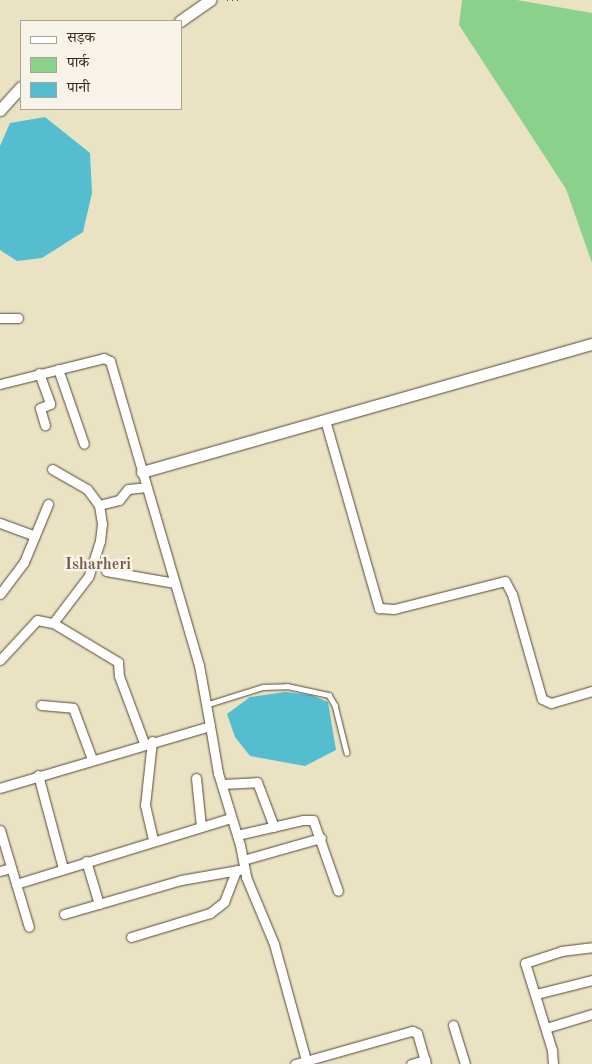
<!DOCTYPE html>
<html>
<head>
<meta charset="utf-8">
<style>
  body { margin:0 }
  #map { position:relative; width:592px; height:1064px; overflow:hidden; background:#eae3c3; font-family:"Old Standard TT","Noto Serif Devanagari",serif }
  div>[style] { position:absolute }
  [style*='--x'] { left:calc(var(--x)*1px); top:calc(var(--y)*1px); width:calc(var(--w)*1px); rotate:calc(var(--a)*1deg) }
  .green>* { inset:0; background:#8ad18c }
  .water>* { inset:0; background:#54bed0 }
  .path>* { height:1px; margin-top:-0.5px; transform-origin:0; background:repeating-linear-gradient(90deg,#554637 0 1px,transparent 0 5px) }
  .roads { filter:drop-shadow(0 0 1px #554637) drop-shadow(0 0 1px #554637) }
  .service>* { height:4.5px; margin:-2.25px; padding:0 2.25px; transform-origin:2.25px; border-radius:2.25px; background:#fff }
  .minor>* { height:9px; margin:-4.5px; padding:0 4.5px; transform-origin:4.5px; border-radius:4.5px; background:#fff }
  .tertiary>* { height:11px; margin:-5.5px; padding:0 5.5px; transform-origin:5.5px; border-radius:5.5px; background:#fff }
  span { translate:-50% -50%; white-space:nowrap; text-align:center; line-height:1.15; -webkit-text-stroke:4.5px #f7f3e8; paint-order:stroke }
  .quarter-label { font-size:16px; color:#785948; font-weight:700 }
  .legend { position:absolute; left:20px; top:20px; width:162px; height:90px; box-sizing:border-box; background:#f7f3e8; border:1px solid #aca397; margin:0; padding:6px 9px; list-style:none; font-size:15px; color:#3b2a1e }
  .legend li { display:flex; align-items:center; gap:10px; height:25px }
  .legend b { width:25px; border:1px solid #aca397 }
</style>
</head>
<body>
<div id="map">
  <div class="green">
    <div style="clip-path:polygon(462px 0,517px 0,592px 13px,592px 263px,566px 189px,459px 25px)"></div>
  </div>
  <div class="water">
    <div style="clip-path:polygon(45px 117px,90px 153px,92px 193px,83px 232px,42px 258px,17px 261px,0 250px,0 146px,10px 123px)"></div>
    <div style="clip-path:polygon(285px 692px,311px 695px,328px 702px,336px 750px,305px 766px,250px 756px,235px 737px,227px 714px,250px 697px)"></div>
  </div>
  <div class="path">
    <div style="--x:227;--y:0;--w:14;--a:0"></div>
  </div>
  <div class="roads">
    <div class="service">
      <div style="--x:209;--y:704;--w:57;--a:-17.5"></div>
      <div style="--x:263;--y:687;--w:24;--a:-2"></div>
      <div style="--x:287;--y:686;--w:43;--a:12.1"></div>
      <div style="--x:329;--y:695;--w:12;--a:59"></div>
      <div style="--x:335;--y:705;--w:49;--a:76"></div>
    </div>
    <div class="minor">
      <div style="--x:0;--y:318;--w:18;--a:0"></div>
      <div style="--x:58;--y:369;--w:79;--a:70.9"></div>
      <div style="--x:39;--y:373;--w:33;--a:70"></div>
      <div style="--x:50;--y:404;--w:11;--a:158"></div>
      <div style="--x:40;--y:408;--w:18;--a:74"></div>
      <div style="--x:0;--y:384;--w:107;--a:-14"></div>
      <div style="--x:104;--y:358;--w:7;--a:27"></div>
      <div style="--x:110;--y:361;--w:317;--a:73.7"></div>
      <div style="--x:199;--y:665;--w:62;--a:79.8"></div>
      <div style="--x:210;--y:726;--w:219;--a:163.6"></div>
      <div style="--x:325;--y:420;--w:196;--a:74"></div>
      <div style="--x:379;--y:608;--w:15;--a:4"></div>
      <div style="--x:394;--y:609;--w:114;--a:-14.2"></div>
      <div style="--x:505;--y:581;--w:15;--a:62"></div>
      <div style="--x:512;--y:594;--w:109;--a:74.1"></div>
      <div style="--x:542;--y:699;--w:10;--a:24"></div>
      <div style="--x:551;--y:703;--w:43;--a:-16.3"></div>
      <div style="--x:52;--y:469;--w:40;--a:29.7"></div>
      <div style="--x:87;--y:489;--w:20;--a:53"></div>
      <div style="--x:99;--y:505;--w:19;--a:81"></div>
      <div style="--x:102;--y:524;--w:17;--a:97"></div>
      <div style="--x:100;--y:541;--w:38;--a:108"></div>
      <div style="--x:88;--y:577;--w:58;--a:127.3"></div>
      <div style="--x:99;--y:505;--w:21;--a:-14"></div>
      <div style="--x:119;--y:500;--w:14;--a:-51"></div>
      <div style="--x:128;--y:489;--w:18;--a:-6"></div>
      <div style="--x:0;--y:523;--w:37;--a:20"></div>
      <div style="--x:106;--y:571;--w:70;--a:9.9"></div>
      <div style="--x:0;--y:594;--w:40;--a:-53"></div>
      <div style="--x:24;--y:562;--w:63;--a:-67.5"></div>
      <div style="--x:0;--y:660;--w:54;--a:-47.2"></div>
      <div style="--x:37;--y:620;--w:16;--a:11"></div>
      <div style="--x:53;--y:623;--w:76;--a:31"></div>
      <div style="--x:118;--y:662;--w:14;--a:86"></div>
      <div style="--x:119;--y:676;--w:72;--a:69.5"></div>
      <div style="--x:41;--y:705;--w:32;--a:5"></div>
      <div style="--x:73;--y:708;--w:54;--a:69.6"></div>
      <div style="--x:210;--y:726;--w:48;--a:80.3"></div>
      <div style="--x:218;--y:773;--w:75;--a:73"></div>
      <div style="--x:240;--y:845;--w:33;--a:79"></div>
      <div style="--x:246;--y:877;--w:73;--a:67.3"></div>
      <div style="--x:274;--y:944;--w:124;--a:74.6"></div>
      <div style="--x:152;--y:741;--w:64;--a:96.2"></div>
      <div style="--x:145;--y:805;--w:37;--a:77"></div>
      <div style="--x:38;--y:775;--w:96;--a:75"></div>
      <div style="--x:196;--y:778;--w:48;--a:84.1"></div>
      <div style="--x:222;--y:784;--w:35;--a:-3"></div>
      <div style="--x:257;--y:782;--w:48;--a:69.3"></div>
      <div style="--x:0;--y:830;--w:101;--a:73.4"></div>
      <div style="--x:237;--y:835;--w:68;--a:-12.8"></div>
      <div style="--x:303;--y:820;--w:10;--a:0"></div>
      <div style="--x:313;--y:820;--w:75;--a:70.6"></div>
      <div style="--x:243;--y:860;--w:81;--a:-15.8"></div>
      <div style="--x:86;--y:861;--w:45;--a:73.2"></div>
      <div style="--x:0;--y:871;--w:11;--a:-15"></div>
      <div style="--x:16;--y:884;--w:225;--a:-17.1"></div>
      <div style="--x:64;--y:914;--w:122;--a:-16.2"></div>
      <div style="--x:181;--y:880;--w:64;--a:-9.9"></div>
      <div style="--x:131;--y:937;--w:83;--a:-16.9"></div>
      <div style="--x:210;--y:913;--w:18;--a:-38"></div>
      <div style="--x:224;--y:902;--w:34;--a:-69"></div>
      <div style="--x:536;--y:994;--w:58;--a:-14"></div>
      <div style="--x:453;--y:1025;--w:41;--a:72.9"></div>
      <div style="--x:546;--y:1028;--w:48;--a:-16.9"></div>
      <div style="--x:295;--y:1064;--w:122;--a:-15.8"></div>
      <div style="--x:412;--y:1031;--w:5;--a:22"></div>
      <div style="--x:417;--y:1033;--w:32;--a:74"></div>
      <div style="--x:411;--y:1064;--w:15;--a:-16"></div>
      <div style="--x:553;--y:1064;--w:14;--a:-94"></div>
      <div style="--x:552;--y:1050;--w:91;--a:-107.2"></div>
      <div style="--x:525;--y:963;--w:38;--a:-18"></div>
      <div style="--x:561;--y:951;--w:31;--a:-7"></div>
    </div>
    <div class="tertiary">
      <div style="--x:180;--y:21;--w:37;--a:-35"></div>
      <div style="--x:0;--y:110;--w:31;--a:-48"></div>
      <div style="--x:142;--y:472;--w:468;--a:-15.9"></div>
    </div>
  </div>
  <div class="quarter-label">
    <span style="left:98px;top:565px">Isharheri</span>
  </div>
  <ul class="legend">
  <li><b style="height:6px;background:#fff"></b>सड़क</li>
  <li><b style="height:14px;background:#8ad18c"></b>पार्क</li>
  <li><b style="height:14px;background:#54bed0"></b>पानी</li>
  </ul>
</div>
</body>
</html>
